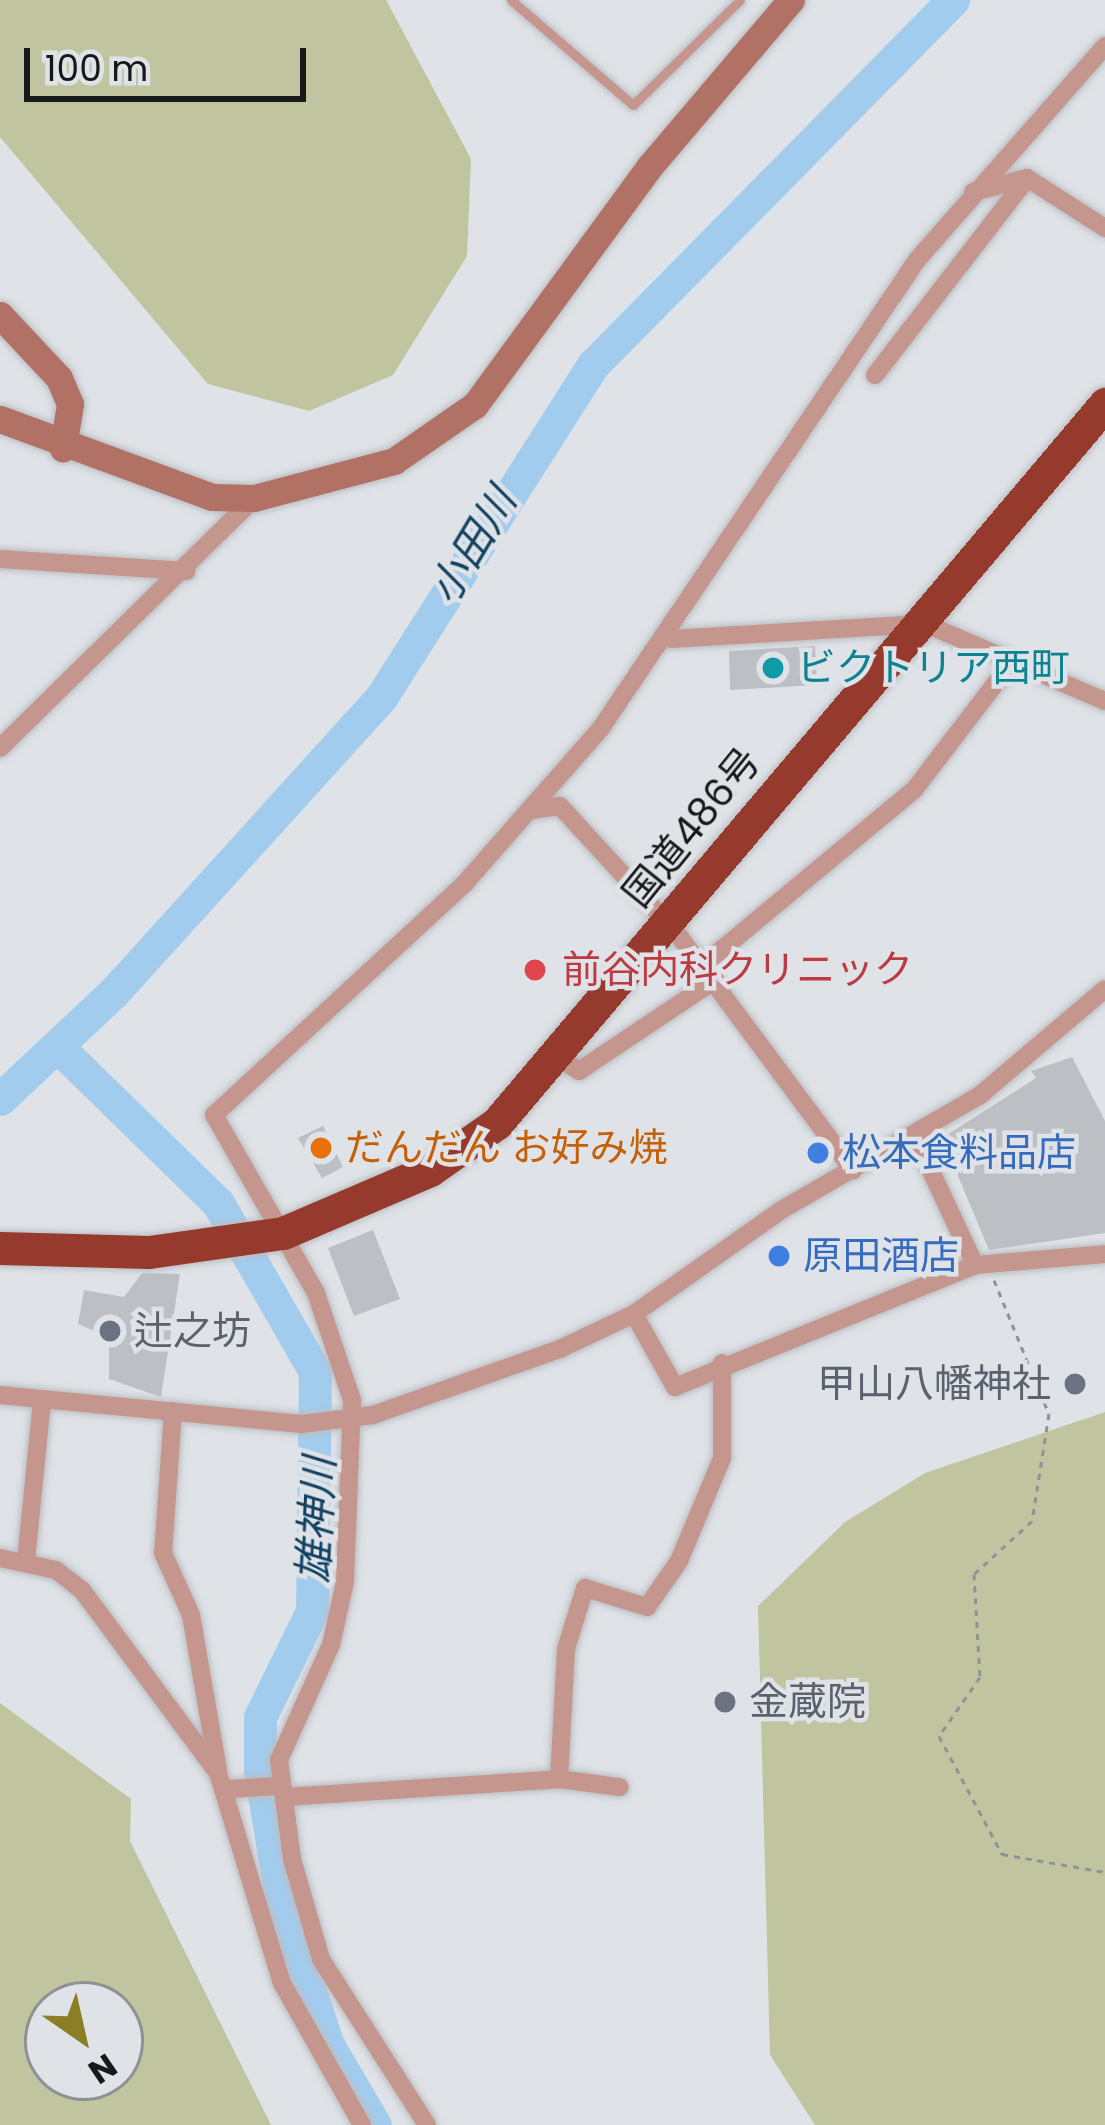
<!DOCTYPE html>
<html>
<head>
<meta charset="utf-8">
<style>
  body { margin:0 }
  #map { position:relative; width:1105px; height:2125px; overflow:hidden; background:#dfe3e7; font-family:Poppins,"Noto Sans JP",sans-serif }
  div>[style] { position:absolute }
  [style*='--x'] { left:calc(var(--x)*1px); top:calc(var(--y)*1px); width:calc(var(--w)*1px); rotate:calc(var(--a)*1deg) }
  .green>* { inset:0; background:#c0c59f }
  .river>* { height:33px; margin:-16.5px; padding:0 16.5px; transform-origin:16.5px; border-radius:16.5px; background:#a2ccee }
  .building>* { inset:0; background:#bcc0c4 }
  .path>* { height:3px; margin-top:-1.5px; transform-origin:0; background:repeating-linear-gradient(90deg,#909396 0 6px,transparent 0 12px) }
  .roads { filter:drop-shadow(0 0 3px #bbbec2) drop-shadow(0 0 3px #bbbec2) }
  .lane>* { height:9px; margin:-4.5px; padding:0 4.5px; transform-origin:4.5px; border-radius:4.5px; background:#c4968e }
  .street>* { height:18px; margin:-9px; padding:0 9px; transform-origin:9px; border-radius:9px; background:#c4968e }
  .secondary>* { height:27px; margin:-13.5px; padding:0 13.5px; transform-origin:13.5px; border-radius:13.5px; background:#b27165 }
  .highway>* { height:33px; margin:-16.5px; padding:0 16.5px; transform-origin:16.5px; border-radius:16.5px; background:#953a2d }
  .dots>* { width:33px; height:33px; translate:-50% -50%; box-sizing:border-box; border:6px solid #dfe3e7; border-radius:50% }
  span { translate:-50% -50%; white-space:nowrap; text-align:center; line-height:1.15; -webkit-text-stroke:9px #dfe3e7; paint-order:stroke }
  .culture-label { font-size:39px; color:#0d838f }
  .left { translate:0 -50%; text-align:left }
  .street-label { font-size:39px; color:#17181a }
  .health-label { font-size:39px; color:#be3a42 }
  .food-label { font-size:39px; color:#c56008 }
  .shop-label { font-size:39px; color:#366cbe }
  .worship-label { font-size:39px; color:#5b616d }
  .right { translate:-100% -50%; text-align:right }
  .water-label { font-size:42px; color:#124263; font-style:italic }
  .north { position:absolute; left:24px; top:1981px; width:120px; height:120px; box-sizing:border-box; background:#dfe3e7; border:3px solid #8f9295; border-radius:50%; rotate:146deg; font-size:33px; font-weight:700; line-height:48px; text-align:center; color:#17181a }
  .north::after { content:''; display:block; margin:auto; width:42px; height:54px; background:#8b7e24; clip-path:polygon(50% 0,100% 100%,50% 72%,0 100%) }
  .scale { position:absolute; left:24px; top:48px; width:282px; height:54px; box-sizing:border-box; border:6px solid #17181a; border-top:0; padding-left:15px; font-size:36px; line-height:42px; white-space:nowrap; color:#17181a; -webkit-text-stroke:9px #dfe3e7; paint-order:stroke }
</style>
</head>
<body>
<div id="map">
  <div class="green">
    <div style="clip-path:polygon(0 0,386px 0,471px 159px,467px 256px,393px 375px,309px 411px,208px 384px,0 137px)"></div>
    <div style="clip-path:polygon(1105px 1412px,1105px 2125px,815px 2125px,770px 2055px,758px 1606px,845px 1522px,925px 1473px)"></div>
    <div style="clip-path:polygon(evenodd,0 1703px,131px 1799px,130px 1841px,271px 2125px,0 2125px,0 1703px,48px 2005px,120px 2005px,120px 2077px,48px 2077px,48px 2005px)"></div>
  </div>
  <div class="river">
    <div style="--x:58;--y:1047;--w:223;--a:44.3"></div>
    <div style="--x:218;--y:1203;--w:195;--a:60.1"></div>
    <div style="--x:315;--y:1372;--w:239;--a:90.7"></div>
    <div style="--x:312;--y:1611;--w:118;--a:116.1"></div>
    <div style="--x:260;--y:1717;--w:54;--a:90"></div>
    <div style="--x:260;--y:1771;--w:140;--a:80.5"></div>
    <div style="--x:283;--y:1909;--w:143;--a:71.7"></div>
    <div style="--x:328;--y:2045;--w:93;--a:59.6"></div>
    <div style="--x:0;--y:1099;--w:156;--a:-43.2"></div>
    <div style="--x:114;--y:992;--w:399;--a:-47.8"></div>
    <div style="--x:382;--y:696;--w:393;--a:-57.5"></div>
    <div style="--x:593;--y:365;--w:513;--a:-45.4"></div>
  </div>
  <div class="building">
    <div style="clip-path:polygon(815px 646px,817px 685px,730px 690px,729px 651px)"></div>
    <div style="clip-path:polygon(1072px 1057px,1105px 1121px,1105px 1233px,989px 1250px,942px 1138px,1036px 1078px,1031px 1071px)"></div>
    <div style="clip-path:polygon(323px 1126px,343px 1167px,322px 1178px,298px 1138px)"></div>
    <div style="clip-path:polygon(373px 1230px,400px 1299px,354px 1316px,328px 1248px)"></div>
    <div style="clip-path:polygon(142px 1273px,180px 1274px,161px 1397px,109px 1379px,109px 1337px,78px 1324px,84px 1290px,124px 1297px)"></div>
  </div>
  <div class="path">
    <div style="--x:994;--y:1280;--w:145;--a:67.7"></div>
    <div style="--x:1049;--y:1414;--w:108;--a:99"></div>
    <div style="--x:1032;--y:1521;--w:79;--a:137.6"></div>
    <div style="--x:974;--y:1574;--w:103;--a:86.7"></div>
    <div style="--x:980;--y:1677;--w:72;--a:124.8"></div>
    <div style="--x:939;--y:1736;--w:134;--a:61.9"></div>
    <div style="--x:1002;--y:1854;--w:105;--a:9.9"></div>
  </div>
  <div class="roads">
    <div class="lane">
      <div style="--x:511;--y:0;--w:161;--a:40.7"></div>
      <div style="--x:633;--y:105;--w:150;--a:-44.5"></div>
    </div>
    <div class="street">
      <div style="--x:973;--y:192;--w:56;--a:-14.5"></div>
      <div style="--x:875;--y:375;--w:249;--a:-52.3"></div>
      <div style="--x:1027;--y:178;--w:93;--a:32.7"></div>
      <div style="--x:0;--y:559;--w:187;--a:3.7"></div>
      <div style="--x:671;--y:639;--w:255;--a:-3.4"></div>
      <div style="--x:926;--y:624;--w:195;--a:23.3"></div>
      <div style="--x:0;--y:748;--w:356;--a:-44.5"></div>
      <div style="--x:531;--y:810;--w:29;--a:-8"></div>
      <div style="--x:560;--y:806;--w:176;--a:47.5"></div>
      <div style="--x:679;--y:936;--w:292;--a:53.4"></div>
      <div style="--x:703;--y:965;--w:274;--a:-39.7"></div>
      <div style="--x:914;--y:790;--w:161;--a:-52.6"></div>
      <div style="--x:559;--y:1058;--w:24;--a:33"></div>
      <div style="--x:579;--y:1071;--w:164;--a:-33.8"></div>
      <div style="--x:915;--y:1137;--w:141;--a:64.9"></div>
      <div style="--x:634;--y:1314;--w:84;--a:60.7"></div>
      <div style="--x:675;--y:1387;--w:324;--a:-22.1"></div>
      <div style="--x:975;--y:1265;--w:130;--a:-4.8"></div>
      <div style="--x:0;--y:1395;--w:303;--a:5.5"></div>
      <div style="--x:302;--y:1424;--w:72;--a:-7.2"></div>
      <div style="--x:373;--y:1415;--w:201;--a:-19.5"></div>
      <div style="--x:562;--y:1348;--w:80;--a:-25.3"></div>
      <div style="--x:634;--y:1314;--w:182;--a:-35.2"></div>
      <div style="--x:783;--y:1209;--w:226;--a:-30"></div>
      <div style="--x:979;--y:1096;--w:165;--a:-40.3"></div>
      <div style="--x:173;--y:1411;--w:142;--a:94"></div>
      <div style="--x:163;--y:1553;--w:68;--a:65.7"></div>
      <div style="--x:191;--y:1615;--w:156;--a:80.1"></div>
      <div style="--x:0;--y:1558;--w:57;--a:12.1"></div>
      <div style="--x:56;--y:1570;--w:33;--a:38"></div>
      <div style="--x:82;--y:1590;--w:228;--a:53.4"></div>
      <div style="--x:218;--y:1773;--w:220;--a:73.1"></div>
      <div style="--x:282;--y:1983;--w:163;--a:60.6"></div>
      <div style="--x:26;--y:1561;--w:162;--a:-84.3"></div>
      <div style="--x:559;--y:1779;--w:61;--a:7.6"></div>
      <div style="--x:229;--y:1789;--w:49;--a:-3.5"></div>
      <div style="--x:284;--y:1797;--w:276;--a:-3.7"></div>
      <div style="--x:559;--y:1779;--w:130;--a:-86.9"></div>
      <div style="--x:566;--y:1649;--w:64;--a:-72.7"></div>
      <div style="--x:585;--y:1588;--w:65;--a:17"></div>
      <div style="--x:647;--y:1607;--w:56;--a:-55.2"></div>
      <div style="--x:679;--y:1561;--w:112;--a:-67.3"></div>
      <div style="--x:722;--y:1458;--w:95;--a:-90"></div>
      <div style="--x:427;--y:2125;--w:197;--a:-122.6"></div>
      <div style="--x:321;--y:1959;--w:104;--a:-106.2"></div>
      <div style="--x:292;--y:1859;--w:100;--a:-97.5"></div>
      <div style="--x:279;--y:1760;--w:126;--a:-65.7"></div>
      <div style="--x:331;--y:1645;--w:65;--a:-77.5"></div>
      <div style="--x:345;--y:1582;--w:182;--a:-87.8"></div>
      <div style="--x:352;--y:1400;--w:113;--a:-108.6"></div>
      <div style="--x:316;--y:1293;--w:205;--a:-119.8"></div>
      <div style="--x:214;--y:1115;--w:342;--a:-42.7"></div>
      <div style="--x:465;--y:883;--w:206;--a:-48.7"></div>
      <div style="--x:601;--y:728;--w:565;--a:-55.97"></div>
      <div style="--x:917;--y:260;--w:285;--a:-48.7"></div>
    </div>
    <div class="secondary">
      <div style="--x:0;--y:315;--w:86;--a:46.9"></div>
      <div style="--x:59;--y:378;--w:28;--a:67"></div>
      <div style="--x:70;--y:404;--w:45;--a:99"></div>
      <div style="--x:0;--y:419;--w:226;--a:20.2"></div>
      <div style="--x:212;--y:497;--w:42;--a:1.4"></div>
      <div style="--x:254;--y:498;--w:145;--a:-14.8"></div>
      <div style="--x:394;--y:461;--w:98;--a:-34.7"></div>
      <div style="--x:475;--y:405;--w:296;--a:-53.8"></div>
      <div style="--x:650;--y:166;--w:218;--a:-49.7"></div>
    </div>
    <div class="highway">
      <div style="--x:0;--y:1248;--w:149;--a:1.5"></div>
      <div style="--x:149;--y:1252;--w:135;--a:-8.1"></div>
      <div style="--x:283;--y:1233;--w:160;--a:-23.2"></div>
      <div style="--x:430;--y:1170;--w:82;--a:-35"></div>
      <div style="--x:497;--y:1123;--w:942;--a:-49.78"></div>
    </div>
  </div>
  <div class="dots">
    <div style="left:773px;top:668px;background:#0f9aa8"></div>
    <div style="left:535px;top:970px;background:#e0444e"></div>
    <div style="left:321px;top:1148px;background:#e8710a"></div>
    <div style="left:818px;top:1153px;background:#3f7fe0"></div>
    <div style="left:779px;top:1256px;background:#3f7fe0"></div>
    <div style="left:110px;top:1331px;background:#6b7280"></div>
    <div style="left:1075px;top:1384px;background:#6b7280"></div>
    <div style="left:725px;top:1702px;background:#6b7280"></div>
  </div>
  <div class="culture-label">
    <span class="left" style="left:797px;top:668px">ビクトリア西町</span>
  </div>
  <div class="street-label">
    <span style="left:692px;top:828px;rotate:-51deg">国道486号</span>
  </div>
  <div class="health-label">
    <span class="left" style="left:562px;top:970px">前谷内科クリニック</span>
  </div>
  <div class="food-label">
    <span class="left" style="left:345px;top:1148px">だんだん お好み焼</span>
  </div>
  <div class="shop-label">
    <span class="left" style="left:842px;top:1153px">松本食料品店</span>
    <span class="left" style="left:803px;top:1256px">原田酒店</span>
  </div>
  <div class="worship-label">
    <span class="left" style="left:134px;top:1331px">辻之坊</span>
    <span class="right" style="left:1051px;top:1384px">甲山八幡神社</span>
    <span class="left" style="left:749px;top:1702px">金蔵院</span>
  </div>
  <div class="water-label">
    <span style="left:473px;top:546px;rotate:-59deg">小田川</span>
    <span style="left:317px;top:1520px;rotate:-87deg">雄神川</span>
  </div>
  <div class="north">N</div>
  <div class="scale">100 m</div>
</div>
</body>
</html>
